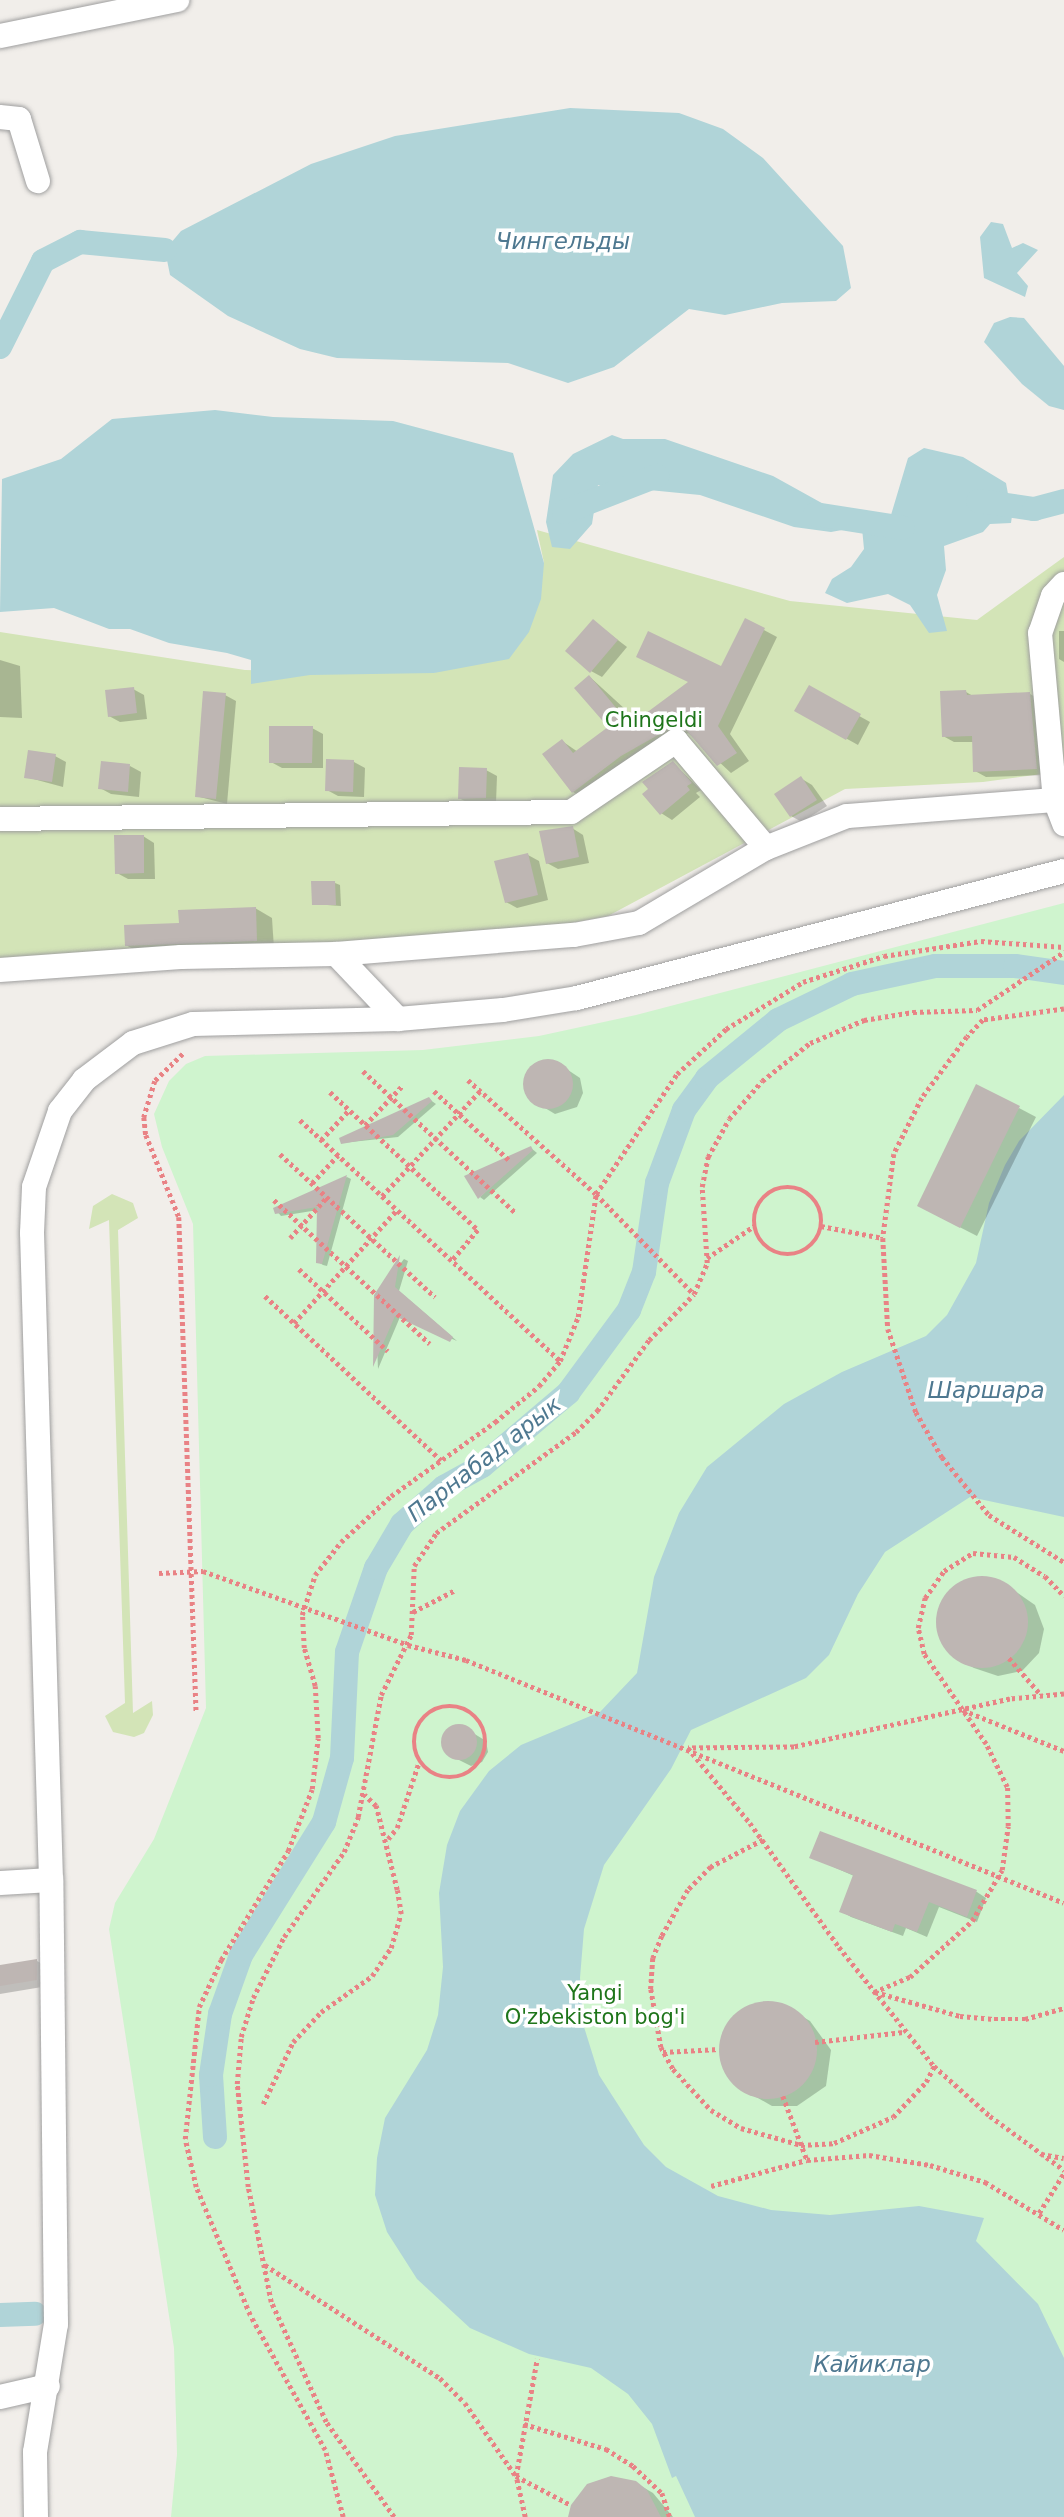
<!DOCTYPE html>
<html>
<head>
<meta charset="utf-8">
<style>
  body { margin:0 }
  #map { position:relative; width:1064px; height:2517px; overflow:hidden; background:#f1eeea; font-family:"DejaVu Sans",sans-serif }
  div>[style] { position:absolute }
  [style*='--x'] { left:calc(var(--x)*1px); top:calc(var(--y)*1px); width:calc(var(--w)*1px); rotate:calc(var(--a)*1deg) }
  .grass>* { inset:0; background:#d3e4b7 }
  .park>* { inset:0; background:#cff4ce }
  .water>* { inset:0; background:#b0d4d8 }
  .shadow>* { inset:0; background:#0003 }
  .canal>* { height:24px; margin:-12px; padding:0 12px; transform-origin:12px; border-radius:12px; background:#b0d4d8 }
  .building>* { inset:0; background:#beb6b3 }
  .round { border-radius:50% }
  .path>* { height:4.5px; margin-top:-2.25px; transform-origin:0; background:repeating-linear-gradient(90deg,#e98285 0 3.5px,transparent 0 7px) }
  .path>.ring { margin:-2.25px; padding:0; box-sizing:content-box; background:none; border:4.5px solid #e98285; border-radius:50% }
  .roads { filter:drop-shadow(0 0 2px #9f9f9f) drop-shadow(0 0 2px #9f9f9f) }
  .minor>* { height:24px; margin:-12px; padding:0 12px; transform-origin:12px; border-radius:12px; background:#fff }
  span { translate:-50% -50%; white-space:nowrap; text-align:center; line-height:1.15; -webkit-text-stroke:7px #fff; paint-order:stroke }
  .park-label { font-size:21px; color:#1e751a }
  .water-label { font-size:23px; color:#4e7890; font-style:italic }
</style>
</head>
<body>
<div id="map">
  <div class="grass">
    <div style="clip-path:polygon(537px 530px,790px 601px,977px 620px,1064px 557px,1064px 771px,983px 782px,845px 789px,608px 916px,482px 940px,0 966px,0 632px,245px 670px,434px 673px,544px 563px)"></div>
    <div style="clip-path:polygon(112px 1194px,133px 1203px,138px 1218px,118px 1230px,133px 1713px,152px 1701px,153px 1715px,144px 1733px,134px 1737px,113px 1732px,105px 1716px,125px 1703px,109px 1220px,89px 1229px,93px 1206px)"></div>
  </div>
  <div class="park">
    <div style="clip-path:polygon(1064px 903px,1064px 2517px,171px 2517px,177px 2454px,174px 2348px,109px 1929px,115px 1903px,154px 1839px,206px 1708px,193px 1224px,162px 1147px,154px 1114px,169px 1081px,186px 1064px,205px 1056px,423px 1050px,539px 1036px,636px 1015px)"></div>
  </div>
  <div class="water">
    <div style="clip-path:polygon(570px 108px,679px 113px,723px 129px,763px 158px,843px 246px,851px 288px,836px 301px,782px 303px,725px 315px,689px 309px,614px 367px,568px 383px,508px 363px,337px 358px,300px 349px,228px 316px,170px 275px,165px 250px,181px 231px,311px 164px,395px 136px)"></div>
    <div style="clip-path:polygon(991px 222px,1003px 224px,1012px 248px,1023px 243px,1038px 250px,1017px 273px,1028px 286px,1025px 297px,984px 278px,980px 237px)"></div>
    <div style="clip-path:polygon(1010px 317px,1024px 318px,1064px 366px,1064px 410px,1049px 406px,1022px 384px,984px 342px,994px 323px)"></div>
    <div style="clip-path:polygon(215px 410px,273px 417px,393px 421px,513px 453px,544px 563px,541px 599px,529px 632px,509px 659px,434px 673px,310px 675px,251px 684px,251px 660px,227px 653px,169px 643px,130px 629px,109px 629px,54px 608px,0 612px,2px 479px,61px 459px,112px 419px)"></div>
    <div style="clip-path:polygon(612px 435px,623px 439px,665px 439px,773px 476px,847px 517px,842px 530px,831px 532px,794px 527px,700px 495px,598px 485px,592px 524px,570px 549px,552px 547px,546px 522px,553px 475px,573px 454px)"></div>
    <div style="clip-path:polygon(924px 448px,963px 457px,1006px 483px,1012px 516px,1011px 523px,990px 524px,983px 532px,944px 546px,946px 570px,937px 595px,947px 631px,929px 633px,910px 605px,888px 594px,847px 603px,825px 593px,832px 579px,851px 567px,864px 549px,862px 528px,891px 515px,908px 458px)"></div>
    <div style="clip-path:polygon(1064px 1095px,1064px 1517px,970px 1497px,885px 1552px,858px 1594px,829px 1655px,806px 1678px,691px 1730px,671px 1769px,604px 1865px,584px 1929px,580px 1978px,584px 2027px,599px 2075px,644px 2145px,666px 2167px,718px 2196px,771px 2210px,830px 2215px,919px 2206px,984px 2218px,976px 2241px,1038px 2304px,1064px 2358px,1064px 2517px,695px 2517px,676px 2476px,672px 2478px,652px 2424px,628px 2394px,591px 2368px,529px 2354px,470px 2328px,417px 2279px,387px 2232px,375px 2195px,377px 2158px,385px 2118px,427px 2050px,438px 2015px,443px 1967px,439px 1893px,447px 1845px,460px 1811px,489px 1771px,521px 1745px,600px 1712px,637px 1673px,654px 1577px,679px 1513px,707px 1467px,784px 1404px,842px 1372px,926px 1336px,947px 1315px,976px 1263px,989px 1203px,1005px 1165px,1019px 1141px)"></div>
  </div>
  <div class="shadow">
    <div style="clip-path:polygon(745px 620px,777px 637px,730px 734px,749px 761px,731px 773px,688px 733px,635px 763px,586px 799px,573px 792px,562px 741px,578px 752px,610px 727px,590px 677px,638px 721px,722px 669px)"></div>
    <div style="clip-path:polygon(593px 621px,627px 647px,602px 677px,591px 671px)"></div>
    <div style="clip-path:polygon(1059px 631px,1064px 631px,1064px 662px,1059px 659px)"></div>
    <div style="clip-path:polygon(0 660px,20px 666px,22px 718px,0 717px)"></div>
    <div style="clip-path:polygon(809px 688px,870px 722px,858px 745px,797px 711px)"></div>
    <div style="clip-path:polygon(133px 689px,144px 695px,147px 719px,120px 722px,109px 716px)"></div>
    <div style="clip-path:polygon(966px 692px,973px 696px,1030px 694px,1041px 700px,1048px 775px,986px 777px,975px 771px,974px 742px,954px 742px,943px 736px)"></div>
    <div style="clip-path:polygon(225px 695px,236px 701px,227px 804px,196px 796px)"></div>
    <div style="clip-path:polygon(312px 728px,323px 734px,323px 768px,282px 768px,271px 762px)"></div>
    <div style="clip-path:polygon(55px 756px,66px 762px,63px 787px,26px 777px)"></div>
    <div style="clip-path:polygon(328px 761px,354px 762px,365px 768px,364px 797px,338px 796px,327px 790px)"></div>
    <div style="clip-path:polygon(673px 763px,701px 790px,696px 793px,700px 797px,672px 820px,661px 813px)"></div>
    <div style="clip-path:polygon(130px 766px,141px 772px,139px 797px,111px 794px,100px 788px)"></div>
    <div style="clip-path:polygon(486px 770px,497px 776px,496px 803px,470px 804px,459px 798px)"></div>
    <div style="clip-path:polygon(802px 779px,812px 785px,827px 806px,802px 822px,791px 816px)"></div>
    <div style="clip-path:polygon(572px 828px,583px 835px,589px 863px,558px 869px,547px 863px)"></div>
    <div style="clip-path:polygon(143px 836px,154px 843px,155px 879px,128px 879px,117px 873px)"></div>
    <div style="clip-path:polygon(528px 855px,539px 861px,548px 900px,517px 908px,506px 902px)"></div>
    <div style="clip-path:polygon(335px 883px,340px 885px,341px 906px,313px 904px)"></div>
    <div style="clip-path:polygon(255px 908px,272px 918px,274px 949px,143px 955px,126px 945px,181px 924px)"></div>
    <div style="clip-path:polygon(556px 1062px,580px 1078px,583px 1093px,577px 1107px,555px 1114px,530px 1099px,525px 1077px,534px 1065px)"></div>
    <div style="clip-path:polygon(429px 1099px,436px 1104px,398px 1137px,342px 1143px)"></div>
    <div style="clip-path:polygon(1019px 1108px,1036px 1117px,977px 1236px,936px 1215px)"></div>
    <div style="clip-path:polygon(531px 1148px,537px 1153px,484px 1200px,480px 1197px)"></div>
    <div style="clip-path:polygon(347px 1177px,351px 1179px,327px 1266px,323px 1265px,318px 1262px,318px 1210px,281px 1216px,275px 1209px)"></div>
    <div style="clip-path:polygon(404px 1259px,408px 1261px,399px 1291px,457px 1341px,400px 1317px,378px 1369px,375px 1296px)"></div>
    <div style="clip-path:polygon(984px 1578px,1008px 1586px,1035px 1605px,1044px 1629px,1039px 1653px,1022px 1671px,998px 1676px,974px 1668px,956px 1658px,941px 1638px,938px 1613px,950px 1591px)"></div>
    <div style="clip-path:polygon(460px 1725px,486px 1741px,488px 1752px,482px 1762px,471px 1766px,449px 1755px,442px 1741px,451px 1727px)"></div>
    <div style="clip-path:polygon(821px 1833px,977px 1892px,986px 1898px,977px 1922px,939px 1907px,927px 1937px,906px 1928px,903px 1936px,851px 1917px,841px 1911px,854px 1876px,811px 1857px)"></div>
    <div style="clip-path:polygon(37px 1961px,48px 1967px,48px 1986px,0 1994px,0 1967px)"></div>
    <div style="clip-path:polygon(757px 2005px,793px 2011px,810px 2021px,831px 2050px,826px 2086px,797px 2106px,772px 2106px,744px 2090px,722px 2061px,728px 2026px)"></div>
    <div style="clip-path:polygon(636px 2483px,653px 2493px,673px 2517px,572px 2517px)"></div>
  </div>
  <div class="canal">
    <div style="--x:0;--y:347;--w:96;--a:-63.4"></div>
    <div style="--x:43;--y:261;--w:42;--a:-27.2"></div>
    <div style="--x:80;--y:242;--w:85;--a:5.4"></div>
    <div style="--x:978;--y:501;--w:57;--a:8.1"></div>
    <div style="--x:1034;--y:509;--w:31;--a:-15"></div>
    <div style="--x:564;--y:512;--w:100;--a:-21.2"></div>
    <div style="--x:815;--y:514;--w:89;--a:9"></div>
    <div style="--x:215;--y:2137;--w:62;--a:-93.7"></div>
    <div style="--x:211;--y:2075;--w:62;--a:-81.6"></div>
    <div style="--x:220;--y:2014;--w:63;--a:-70.4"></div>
    <div style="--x:241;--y:1955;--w:157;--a:-58"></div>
    <div style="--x:324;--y:1822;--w:66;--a:-74.3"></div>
    <div style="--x:342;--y:1758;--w:106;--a:-87.3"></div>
    <div style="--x:347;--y:1652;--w:89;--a:-71"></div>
    <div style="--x:376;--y:1568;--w:51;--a:-59.4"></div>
    <div style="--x:402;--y:1524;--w:56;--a:-41.4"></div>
    <div style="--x:444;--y:1487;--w:43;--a:-28.9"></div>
    <div style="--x:482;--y:1466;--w:113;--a:-40.3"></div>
    <div style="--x:568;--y:1393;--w:103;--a:-53.7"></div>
    <div style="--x:629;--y:1310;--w:41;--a:-68.5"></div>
    <div style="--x:644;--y:1272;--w:90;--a:-81.7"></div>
    <div style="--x:657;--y:1183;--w:78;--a:-69.7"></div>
    <div style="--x:684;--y:1110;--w:39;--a:-54"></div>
    <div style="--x:707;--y:1078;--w:92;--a:-39.2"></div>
    <div style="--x:778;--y:1020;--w:82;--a:-25.9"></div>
    <div style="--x:852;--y:984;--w:85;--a:-12.2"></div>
    <div style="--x:935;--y:966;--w:80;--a:0"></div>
    <div style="--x:1015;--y:966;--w:49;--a:8.1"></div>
    <div style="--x:0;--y:2315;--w:35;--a:-2"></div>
  </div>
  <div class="building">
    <div style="clip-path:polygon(745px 618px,765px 628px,718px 726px,737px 753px,717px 766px,687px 731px,674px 726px,621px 756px,572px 793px,542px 754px,562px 739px,573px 753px,608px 727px,574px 688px,589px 675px,622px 715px,626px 712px,634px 722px,688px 682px,636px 657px,648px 631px,721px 666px)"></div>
    <div style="clip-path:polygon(593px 619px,618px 640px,590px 673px,565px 651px)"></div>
    <div style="clip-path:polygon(809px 685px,861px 714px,846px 740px,794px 711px)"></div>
    <div style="clip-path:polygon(134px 687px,137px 713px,108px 717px,105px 690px)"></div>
    <div style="clip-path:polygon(966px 690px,967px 695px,1030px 692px,1037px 769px,973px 772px,972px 736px,942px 737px,940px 691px)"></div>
    <div style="clip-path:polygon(203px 691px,226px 693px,216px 799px,195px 797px)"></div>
    <div style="clip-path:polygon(269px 726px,313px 726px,312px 763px,269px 763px)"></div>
    <div style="clip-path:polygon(28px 750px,56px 754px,52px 782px,24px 778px)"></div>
    <div style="clip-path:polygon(326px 759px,354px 760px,353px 792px,325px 791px)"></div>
    <div style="clip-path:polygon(101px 761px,130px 764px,128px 792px,98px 789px)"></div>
    <div style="clip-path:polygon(673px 761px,692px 783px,687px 786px,690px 790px,660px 815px,642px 794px,648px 789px,642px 782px)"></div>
    <div style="clip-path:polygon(459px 767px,487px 768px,486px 798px,458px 799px)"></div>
    <div style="clip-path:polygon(801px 776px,817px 800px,790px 817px,774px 794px)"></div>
    <div style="clip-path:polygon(573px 826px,579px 857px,546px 864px,539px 831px)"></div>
    <div style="clip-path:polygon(114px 835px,144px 835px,144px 873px,115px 874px)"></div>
    <div style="clip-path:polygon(528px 853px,538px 895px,505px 903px,494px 861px)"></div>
    <div style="clip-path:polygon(311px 881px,335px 881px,336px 905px,312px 905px)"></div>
    <div style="clip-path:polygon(256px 907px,257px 941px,125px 946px,124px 925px,179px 923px,178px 910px)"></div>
    <div class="round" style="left:523px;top:1059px;width:50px;height:50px"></div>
    <div style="clip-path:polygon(976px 1084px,1020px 1106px,960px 1228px,917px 1206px)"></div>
    <div style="clip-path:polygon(429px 1097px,432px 1101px,393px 1135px,341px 1144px,339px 1138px)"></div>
    <div style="clip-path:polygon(531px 1146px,533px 1150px,478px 1199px,464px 1176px)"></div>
    <div style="clip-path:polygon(347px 1175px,322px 1264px,316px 1263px,317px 1207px,275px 1214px,273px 1208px)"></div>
    <div style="clip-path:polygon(400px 1255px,395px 1287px,453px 1337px,450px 1342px,395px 1316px,373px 1367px,374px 1295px)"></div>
    <div class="round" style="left:936px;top:1576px;width:92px;height:92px"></div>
    <div class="round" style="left:441px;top:1724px;width:36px;height:36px"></div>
    <div style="clip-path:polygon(820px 1831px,977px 1890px,967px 1917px,929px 1902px,917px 1932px,895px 1924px,892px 1932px,839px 1912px,853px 1875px,809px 1858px)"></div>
    <div style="clip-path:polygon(37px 1959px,37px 1980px,0 1986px,0 1965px)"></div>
    <div class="round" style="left:719px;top:2001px;width:98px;height:98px"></div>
    <div style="clip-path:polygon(611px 2476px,636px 2481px,647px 2490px,661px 2517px,568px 2517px,571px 2505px,587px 2484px)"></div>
  </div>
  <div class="path">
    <div style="--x:1064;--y:1009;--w:82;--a:172.3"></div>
    <div style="--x:983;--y:1020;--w:23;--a:133"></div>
    <div style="--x:967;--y:1037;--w:76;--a:126.4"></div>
    <div style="--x:922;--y:1098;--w:63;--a:116.6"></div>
    <div style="--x:894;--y:1154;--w:85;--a:97.5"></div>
    <div style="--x:883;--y:1238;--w:91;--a:86.9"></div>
    <div style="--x:888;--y:1329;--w:88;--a:71.4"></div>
    <div style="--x:916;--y:1412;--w:52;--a:60"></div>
    <div style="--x:942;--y:1457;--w:75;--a:51"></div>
    <div style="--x:989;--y:1515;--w:89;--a:32.1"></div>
    <div style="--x:183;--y:1054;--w:39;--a:136"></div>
    <div style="--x:155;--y:1081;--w:38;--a:107"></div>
    <div style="--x:144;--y:1117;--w:18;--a:84"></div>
    <div style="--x:146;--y:1135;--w:88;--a:68.1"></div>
    <div style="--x:179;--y:1217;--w:496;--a:88"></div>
    <div style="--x:363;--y:1071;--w:209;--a:42.9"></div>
    <div style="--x:468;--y:1080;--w:171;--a:41.7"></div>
    <div style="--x:596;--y:1194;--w:140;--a:45.6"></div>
    <div style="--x:434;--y:1091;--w:103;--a:42.6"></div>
    <div style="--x:330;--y:1092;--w:202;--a:43"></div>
    <div style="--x:478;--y:1230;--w:40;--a:130"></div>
    <div style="--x:300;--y:1120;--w:355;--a:42.8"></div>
    <div style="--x:365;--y:1125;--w:55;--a:-46.5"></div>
    <div style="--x:321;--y:1140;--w:41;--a:-47"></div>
    <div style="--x:280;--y:1154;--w:211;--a:42.7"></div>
    <div style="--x:312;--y:1183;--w:38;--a:-47"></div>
    <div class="ring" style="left:754px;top:1187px;width:63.5px;height:63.5px"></div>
    <div style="--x:382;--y:1196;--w:144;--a:-47"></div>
    <div style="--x:274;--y:1200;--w:212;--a:42.7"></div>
    <div style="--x:821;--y:1226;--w:63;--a:11"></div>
    <div style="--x:290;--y:1238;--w:55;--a:-47.9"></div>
    <div style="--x:707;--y:1258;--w:57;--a:-34.2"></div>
    <div style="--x:299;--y:1269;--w:121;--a:42.7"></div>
    <div style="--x:265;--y:1296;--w:241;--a:43"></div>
    <div style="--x:294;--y:1323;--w:153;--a:-47.7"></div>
    <div style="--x:159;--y:1573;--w:44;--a:-2.6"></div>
    <div style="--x:203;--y:1571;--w:218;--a:19.8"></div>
    <div style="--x:408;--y:1645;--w:60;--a:14.5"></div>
    <div style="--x:466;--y:1660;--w:645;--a:22.11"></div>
    <div style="--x:413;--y:1612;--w:47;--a:-27.6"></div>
    <div style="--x:1009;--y:1658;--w:50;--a:49"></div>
    <div style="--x:1064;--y:1694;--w:54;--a:174.7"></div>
    <div style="--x:1010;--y:1699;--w:221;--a:167.5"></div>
    <div style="--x:794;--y:1747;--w:106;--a:179.5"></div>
    <div style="--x:688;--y:1748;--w:97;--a:50.4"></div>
    <div style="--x:750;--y:1823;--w:153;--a:54.3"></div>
    <div style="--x:839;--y:1947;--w:152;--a:51.4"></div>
    <div style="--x:934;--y:2066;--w:75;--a:41.8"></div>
    <div style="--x:990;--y:2116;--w:92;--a:36.1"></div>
    <div class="ring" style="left:414px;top:1706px;width:67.5px;height:67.5px"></div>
    <div style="--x:963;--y:1710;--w:109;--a:22.1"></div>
    <div style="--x:388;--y:1839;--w:14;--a:-51"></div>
    <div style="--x:397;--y:1828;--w:70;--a:-71.6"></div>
    <div style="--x:763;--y:1840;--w:59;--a:152.6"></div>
    <div style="--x:711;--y:1867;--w:33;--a:135"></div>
    <div style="--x:688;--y:1890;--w:53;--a:119.5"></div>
    <div style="--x:662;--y:1936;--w:24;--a:112"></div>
    <div style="--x:653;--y:1958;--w:31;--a:94"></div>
    <div style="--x:651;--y:1989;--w:59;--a:80.2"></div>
    <div style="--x:661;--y:2047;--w:25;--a:61"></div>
    <div style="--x:673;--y:2069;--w:56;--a:47.2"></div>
    <div style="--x:711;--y:2110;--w:35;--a:31"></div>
    <div style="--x:741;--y:2128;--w:62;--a:15.8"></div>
    <div style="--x:801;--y:2145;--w:33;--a:-3"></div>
    <div style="--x:834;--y:2143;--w:64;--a:-23.8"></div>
    <div style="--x:893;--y:2117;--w:48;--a:-46.7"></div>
    <div style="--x:926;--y:2082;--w:18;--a:-63"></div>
    <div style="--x:874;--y:1992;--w:39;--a:-23"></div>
    <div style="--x:910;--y:1977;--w:84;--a:-42.1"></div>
    <div style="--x:972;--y:1921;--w:59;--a:-59.5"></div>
    <div style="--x:1002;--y:1870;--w:44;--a:-82.2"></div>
    <div style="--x:1008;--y:1826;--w:39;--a:-91"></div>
    <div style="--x:1007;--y:1787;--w:48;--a:-116"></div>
    <div style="--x:986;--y:1744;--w:109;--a:-124.6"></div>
    <div style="--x:924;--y:1654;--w:27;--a:-103"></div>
    <div style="--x:918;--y:1628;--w:31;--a:-77"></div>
    <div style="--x:925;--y:1598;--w:33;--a:-55"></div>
    <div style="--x:944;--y:1571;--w:34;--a:-32"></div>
    <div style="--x:973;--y:1553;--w:41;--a:5.6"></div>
    <div style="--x:1014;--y:1557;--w:36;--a:32"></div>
    <div style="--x:1045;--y:1576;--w:28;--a:46"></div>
    <div style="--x:875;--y:1992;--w:88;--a:15.8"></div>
    <div style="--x:960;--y:2016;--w:34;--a:5"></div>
    <div style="--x:994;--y:2019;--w:31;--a:0"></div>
    <div style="--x:1025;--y:2019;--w:41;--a:-15.8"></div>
    <div style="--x:815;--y:2042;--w:89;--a:-6.5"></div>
    <div style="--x:663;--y:2052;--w:56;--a:-3.1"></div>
    <div style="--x:783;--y:2096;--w:68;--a:69.4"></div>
    <div style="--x:263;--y:2104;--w:69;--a:-64.2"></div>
    <div style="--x:293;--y:2042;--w:41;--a:-47"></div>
    <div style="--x:321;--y:2012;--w:62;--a:-35.2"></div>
    <div style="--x:372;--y:1976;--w:34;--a:-56"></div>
    <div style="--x:391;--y:1948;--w:35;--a:-74"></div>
    <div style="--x:401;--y:1914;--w:24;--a:-99"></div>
    <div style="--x:397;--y:1890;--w:87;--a:-104"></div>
    <div style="--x:376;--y:1806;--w:16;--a:-137"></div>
    <div style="--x:1041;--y:2154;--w:23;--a:10"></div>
    <div style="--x:711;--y:2186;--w:99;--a:-15.2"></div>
    <div style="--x:807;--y:2160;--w:62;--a:-4.6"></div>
    <div style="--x:869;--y:2155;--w:62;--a:9.3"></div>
    <div style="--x:930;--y:2165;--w:58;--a:17.2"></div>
    <div style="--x:985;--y:2182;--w:92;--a:31.3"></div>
    <div style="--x:1039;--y:2213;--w:47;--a:-58"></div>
    <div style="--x:265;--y:2265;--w:208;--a:32.9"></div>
    <div style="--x:440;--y:2378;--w:35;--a:45"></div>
    <div style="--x:465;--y:2403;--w:89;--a:55.1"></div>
    <div style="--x:516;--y:2476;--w:62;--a:27.8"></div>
    <div style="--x:524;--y:2424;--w:86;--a:17"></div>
    <div style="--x:606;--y:2449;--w:32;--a:32"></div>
    <div style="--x:633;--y:2466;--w:40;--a:43"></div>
    <div style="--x:662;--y:2493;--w:25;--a:72"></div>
    <div style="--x:343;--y:2517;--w:69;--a:-105"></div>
    <div style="--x:325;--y:2450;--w:154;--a:-119.1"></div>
    <div style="--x:250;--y:2315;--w:139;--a:-112.9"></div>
    <div style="--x:196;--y:2187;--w:49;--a:-102.9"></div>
    <div style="--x:185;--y:2139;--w:133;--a:-83.9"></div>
    <div style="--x:199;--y:2007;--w:52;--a:-64.9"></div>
    <div style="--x:221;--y:1960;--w:128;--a:-58.4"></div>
    <div style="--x:288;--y:1851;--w:66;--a:-68.8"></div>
    <div style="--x:312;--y:1789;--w:51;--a:-83.3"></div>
    <div style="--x:318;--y:1738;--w:52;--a:-93.3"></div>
    <div style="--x:315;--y:1686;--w:40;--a:-106"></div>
    <div style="--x:304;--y:1648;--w:33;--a:-93"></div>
    <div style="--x:302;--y:1615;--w:42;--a:-72"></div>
    <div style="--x:315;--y:1575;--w:42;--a:-51.8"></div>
    <div style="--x:341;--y:1542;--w:68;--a:-42.6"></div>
    <div style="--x:391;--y:1496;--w:128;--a:-35.4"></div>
    <div style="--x:495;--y:1422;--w:57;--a:-39.3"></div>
    <div style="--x:539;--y:1386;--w:33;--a:-50"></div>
    <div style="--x:560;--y:1361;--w:48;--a:-67.8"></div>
    <div style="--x:578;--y:1317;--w:124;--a:-81.7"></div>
    <div style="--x:596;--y:1194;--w:145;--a:-56"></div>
    <div style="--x:677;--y:1074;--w:67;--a:-42.6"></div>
    <div style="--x:726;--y:1029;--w:90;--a:-31.4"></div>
    <div style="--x:803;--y:982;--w:85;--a:-17.8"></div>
    <div style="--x:884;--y:956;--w:98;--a:-8.8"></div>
    <div style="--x:981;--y:941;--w:83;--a:4.1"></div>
    <div style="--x:394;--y:2517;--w:117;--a:-125.6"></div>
    <div style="--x:326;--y:2422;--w:132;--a:-114.6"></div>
    <div style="--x:271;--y:2302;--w:117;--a:-101.3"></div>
    <div style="--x:248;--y:2187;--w:104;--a:-96.1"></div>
    <div style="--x:237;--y:2084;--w:47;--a:-85.1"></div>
    <div style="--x:241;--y:2037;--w:41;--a:-72.9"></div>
    <div style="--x:253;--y:1998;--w:68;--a:-63.1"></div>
    <div style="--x:284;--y:1937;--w:104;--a:-54.8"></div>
    <div style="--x:344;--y:1852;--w:38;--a:-68"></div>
    <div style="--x:358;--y:1817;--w:124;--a:-79.3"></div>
    <div style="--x:381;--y:1695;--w:67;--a:-63.4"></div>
    <div style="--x:411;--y:1635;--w:69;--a:-87.5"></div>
    <div style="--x:414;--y:1566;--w:40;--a:-56"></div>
    <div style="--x:436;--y:1533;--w:173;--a:-35.8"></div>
    <div style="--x:576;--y:1432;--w:30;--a:-45"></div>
    <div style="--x:597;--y:1411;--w:88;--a:-53.8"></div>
    <div style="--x:649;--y:1340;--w:64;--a:-45.6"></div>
    <div style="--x:694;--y:1294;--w:34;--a:-67"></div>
    <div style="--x:707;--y:1263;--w:76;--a:-93.8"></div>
    <div style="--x:702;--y:1187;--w:31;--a:-79"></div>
    <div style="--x:708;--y:1157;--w:43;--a:-61.1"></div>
    <div style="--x:729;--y:1119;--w:50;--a:-49"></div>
    <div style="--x:762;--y:1081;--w:61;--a:-38.4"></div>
    <div style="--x:810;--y:1043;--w:59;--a:-23.1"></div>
    <div style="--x:864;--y:1020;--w:50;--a:-9.3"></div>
    <div style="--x:913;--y:1012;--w:64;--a:-1.8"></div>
    <div style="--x:977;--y:1010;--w:105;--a:-33.7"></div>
    <div style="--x:525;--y:2517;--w:42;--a:-102.4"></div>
    <div style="--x:516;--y:2476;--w:119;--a:-79.8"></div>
  </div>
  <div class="roads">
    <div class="minor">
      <div style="--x:0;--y:36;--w:181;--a:-11.5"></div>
      <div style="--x:0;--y:117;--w:19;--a:6"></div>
      <div style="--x:19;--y:119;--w:65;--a:73"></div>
      <div style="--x:1064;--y:584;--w:16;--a:133"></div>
      <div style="--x:1053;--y:596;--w:39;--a:109"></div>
      <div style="--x:1040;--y:633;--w:168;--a:84.9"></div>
      <div style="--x:1055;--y:800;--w:26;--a:69"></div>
      <div style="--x:0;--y:819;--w:571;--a:-0.7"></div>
      <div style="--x:571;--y:812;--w:127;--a:-34.1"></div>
      <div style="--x:676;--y:741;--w:140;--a:49.9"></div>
      <div style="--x:336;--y:954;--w:90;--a:46.4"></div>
      <div style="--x:0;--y:970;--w:181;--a:-4.1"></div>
      <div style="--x:181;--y:957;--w:155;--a:-1.1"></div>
      <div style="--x:336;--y:954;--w:239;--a:-4.6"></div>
      <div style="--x:574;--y:935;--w:66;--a:-10.5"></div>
      <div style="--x:639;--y:923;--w:147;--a:-30.6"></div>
      <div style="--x:766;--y:848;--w:87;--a:-21.6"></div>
      <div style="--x:847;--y:816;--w:209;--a:-4.4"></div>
      <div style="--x:0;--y:1883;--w:51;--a:-3.4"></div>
      <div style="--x:0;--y:2397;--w:49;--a:-12.9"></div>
      <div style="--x:36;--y:2517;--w:65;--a:-90.9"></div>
      <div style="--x:35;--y:2452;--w:130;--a:-80.7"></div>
      <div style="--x:56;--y:2324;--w:444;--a:-90.6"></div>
      <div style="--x:51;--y:1880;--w:647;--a:-91.68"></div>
      <div style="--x:32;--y:1233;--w:46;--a:-87.5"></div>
      <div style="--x:34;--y:1187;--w:80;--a:-71.1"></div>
      <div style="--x:60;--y:1111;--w:39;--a:-52"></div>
      <div style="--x:84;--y:1080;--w:61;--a:-37.1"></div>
      <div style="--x:133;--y:1043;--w:63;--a:-17.6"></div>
      <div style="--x:193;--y:1024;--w:205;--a:-1.4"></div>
      <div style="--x:398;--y:1019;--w:105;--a:-4.9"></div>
      <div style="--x:503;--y:1010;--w:75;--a:-9.2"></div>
      <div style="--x:577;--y:998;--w:503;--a:-14.62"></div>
    </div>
  </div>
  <div class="park-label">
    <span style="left:654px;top:720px">Chingeldi</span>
    <span style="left:595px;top:2005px">Yangi<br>O'zbekiston bog'i</span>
  </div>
  <div class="water-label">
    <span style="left:563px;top:241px">Чингельды</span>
    <span style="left:986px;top:1390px">Шаршара</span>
    <span style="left:484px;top:1459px;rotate:-38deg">Парнабад арык</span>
    <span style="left:872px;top:2364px">Кайиклар</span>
  </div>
</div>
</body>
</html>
